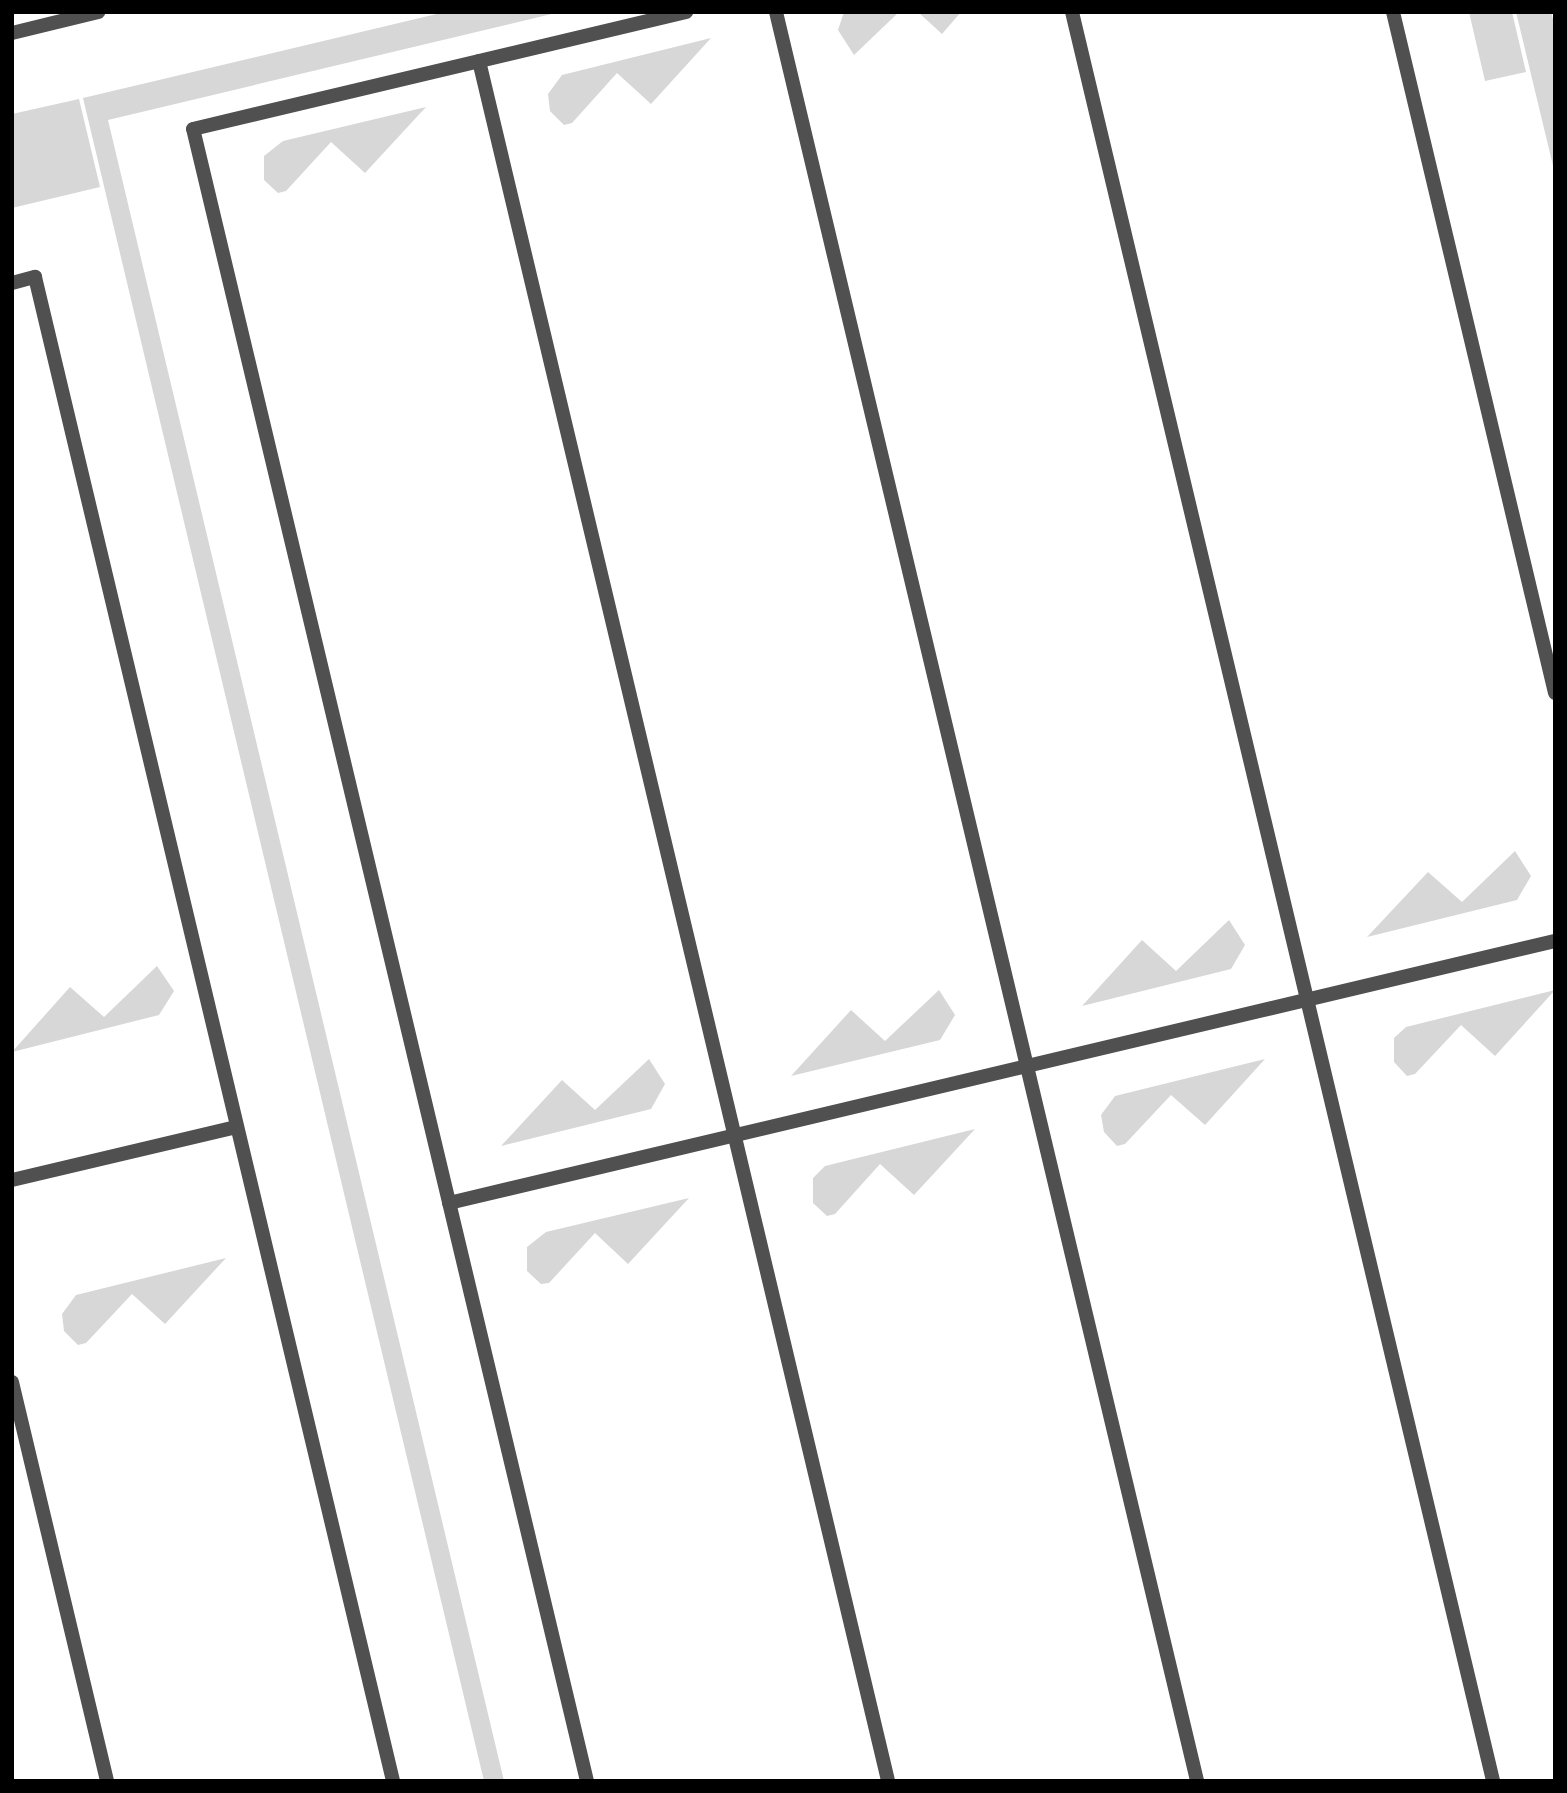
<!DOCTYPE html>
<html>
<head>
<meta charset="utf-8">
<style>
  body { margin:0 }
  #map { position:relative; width:1567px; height:1793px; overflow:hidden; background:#fff; font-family:"Roboto Condensed",sans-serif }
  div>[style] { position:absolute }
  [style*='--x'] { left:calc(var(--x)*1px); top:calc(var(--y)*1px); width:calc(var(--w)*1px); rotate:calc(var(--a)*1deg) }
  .green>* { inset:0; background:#d7d7d7 }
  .service>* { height:14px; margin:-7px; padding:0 7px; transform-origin:7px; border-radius:7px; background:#505050 }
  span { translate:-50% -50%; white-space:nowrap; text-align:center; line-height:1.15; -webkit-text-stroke:7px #fff; paint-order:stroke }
  .frame { position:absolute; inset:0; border:14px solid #000; pointer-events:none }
</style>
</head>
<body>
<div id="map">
  <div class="green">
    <div style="clip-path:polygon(445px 12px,560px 12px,108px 120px,504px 1781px,484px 1781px,83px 98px)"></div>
    <div style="clip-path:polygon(844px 12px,899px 12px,854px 55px,838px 30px)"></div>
    <div style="clip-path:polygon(918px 12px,961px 12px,942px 34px)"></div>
    <div style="clip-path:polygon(1469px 12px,1512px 12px,1526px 72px,1485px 81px)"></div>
    <div style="clip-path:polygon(1516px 12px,1551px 12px,1555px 27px,1555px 174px)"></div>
    <div style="clip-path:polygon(711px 38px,651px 104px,617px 73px,572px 123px,564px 125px,550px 111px,548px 94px,562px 75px)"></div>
    <div style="clip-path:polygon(79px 99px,100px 187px,12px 208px,12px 114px)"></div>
    <div style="clip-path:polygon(426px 107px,365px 173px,331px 142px,286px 191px,278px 193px,264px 180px,264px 156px,283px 141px)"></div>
    <div style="clip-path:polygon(1515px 851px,1531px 876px,1517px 900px,1367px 937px,1428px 872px,1462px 902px)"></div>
    <div style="clip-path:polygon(1229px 920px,1245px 945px,1231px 969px,1082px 1006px,1142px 940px,1176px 971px)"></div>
    <div style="clip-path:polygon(157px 966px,174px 991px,159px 1015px,12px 1052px,70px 987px,104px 1017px)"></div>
    <div style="clip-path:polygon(939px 990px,955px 1015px,940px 1040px,791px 1076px,851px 1010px,885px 1041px)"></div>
    <div style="clip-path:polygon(1555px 990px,1495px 1056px,1461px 1025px,1415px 1074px,1407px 1076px,1394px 1062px,1394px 1038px,1406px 1027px)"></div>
    <div style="clip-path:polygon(649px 1059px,665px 1084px,651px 1109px,501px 1146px,562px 1080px,595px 1110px)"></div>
    <div style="clip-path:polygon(1265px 1059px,1205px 1125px,1171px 1095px,1125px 1144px,1117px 1146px,1104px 1132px,1101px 1115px,1115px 1096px)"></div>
    <div style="clip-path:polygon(975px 1129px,914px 1195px,880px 1164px,835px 1214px,827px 1216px,813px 1203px,813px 1178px,825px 1166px)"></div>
    <div style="clip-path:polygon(689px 1198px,628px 1264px,595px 1233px,549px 1283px,541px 1284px,527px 1271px,527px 1247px,546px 1232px)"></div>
    <div style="clip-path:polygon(226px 1258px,165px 1324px,132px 1294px,86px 1343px,78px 1345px,64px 1331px,62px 1314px,76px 1295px)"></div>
  </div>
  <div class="service">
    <div style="--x:776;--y:12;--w:1818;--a:76.61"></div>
    <div style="--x:1072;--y:12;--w:1818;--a:76.61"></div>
    <div style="--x:1393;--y:12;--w:700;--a:76.62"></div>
    <div style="--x:12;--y:33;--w:89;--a:-13.7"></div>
    <div style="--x:479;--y:61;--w:1768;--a:76.62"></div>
    <div style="--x:12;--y:283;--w:24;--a:-15"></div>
    <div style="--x:35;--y:277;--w:1546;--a:76.61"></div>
    <div style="--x:12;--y:1180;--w:231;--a:-13.3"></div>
    <div style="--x:449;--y:1203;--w:1137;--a:-13.33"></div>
    <div style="--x:12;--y:1382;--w:410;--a:76.6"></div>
    <div style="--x:587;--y:1781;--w:1698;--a:-103.41"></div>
    <div style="--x:193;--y:129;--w:507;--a:-13.35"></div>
  </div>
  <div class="frame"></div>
</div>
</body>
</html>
